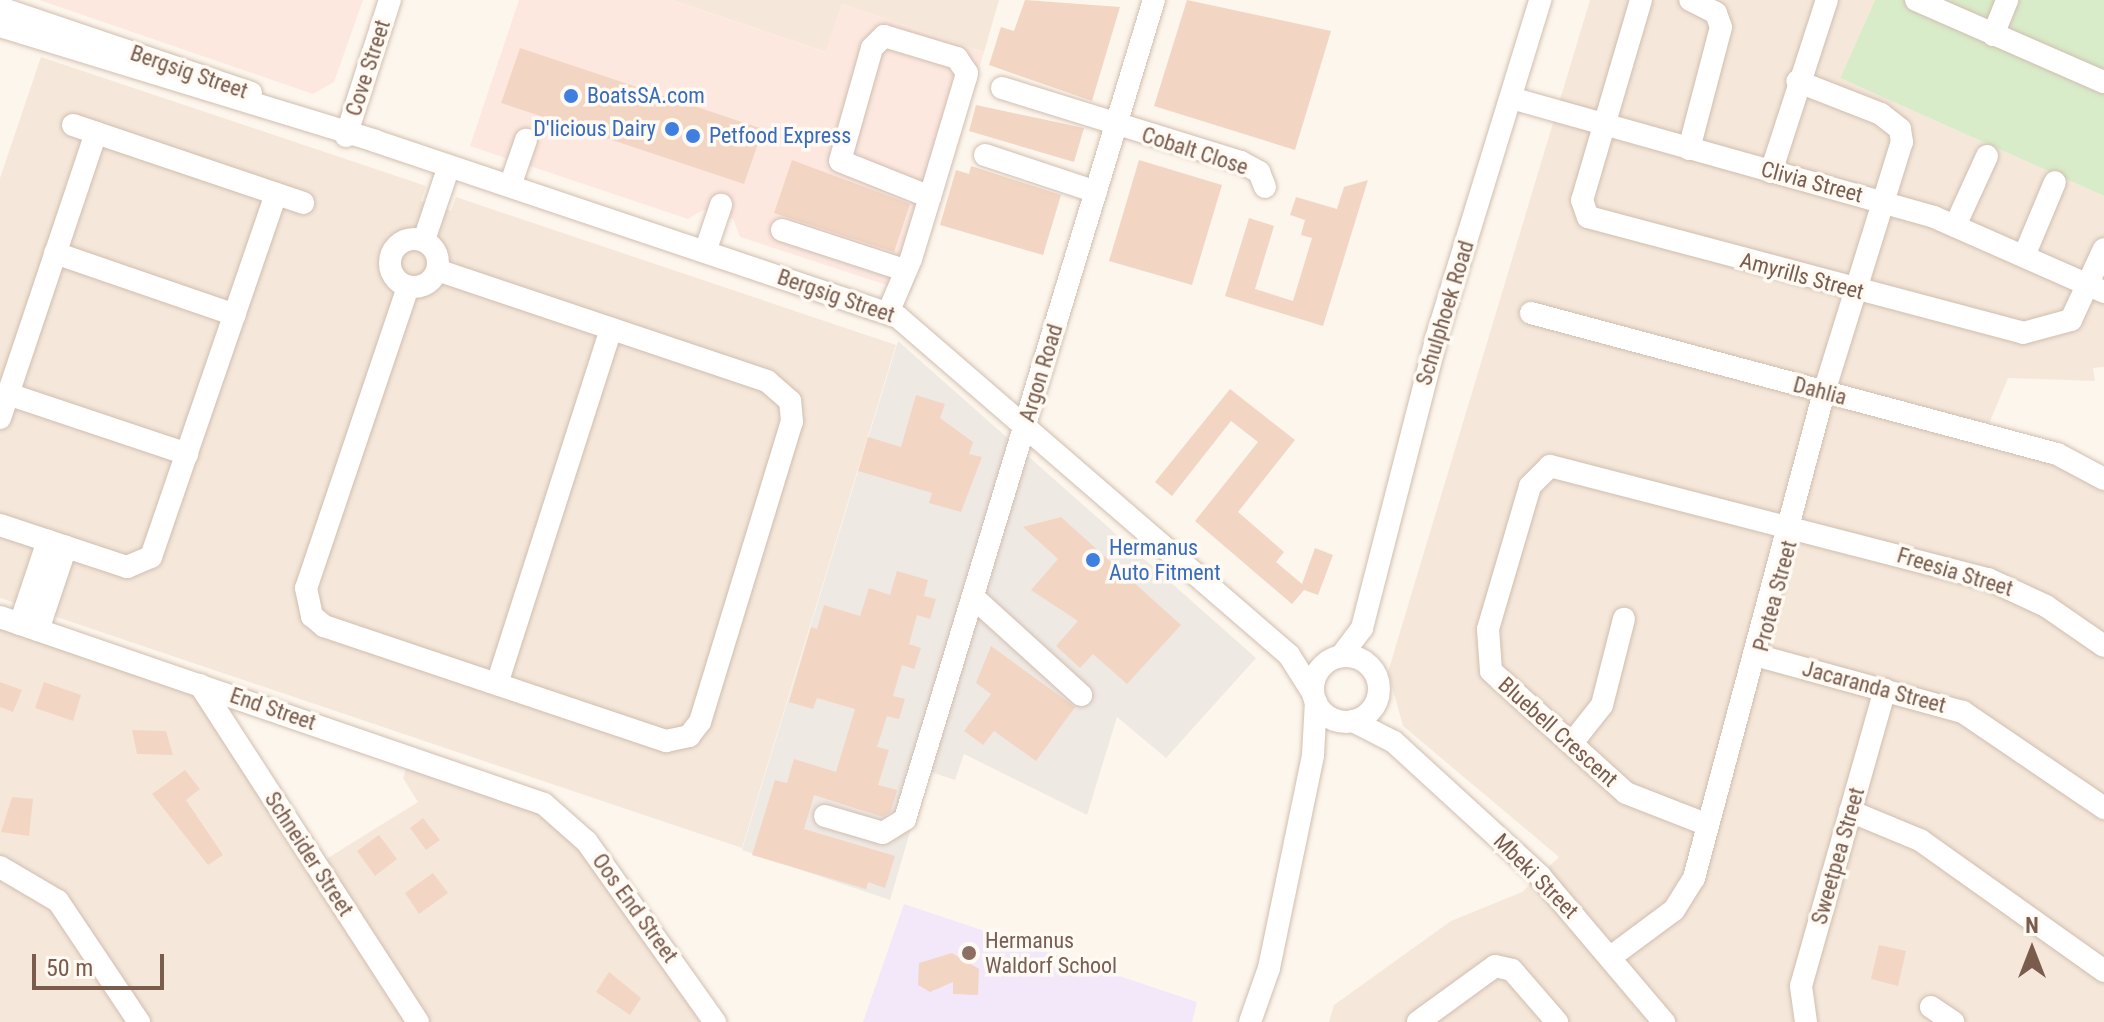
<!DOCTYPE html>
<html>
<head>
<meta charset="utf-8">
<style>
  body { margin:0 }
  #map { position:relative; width:2104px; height:1022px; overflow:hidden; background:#fdf6ec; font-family:"Roboto Condensed",sans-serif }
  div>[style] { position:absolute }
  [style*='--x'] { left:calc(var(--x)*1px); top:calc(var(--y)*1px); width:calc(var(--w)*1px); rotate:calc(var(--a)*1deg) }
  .residential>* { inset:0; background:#f5e8da }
  .commercial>* { inset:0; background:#fde8e0 }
  .industrial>* { inset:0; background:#efe9e4 }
  .education>* { inset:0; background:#f3e8fa }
  .green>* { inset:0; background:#d8ecc9 }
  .building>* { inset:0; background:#f3d5c3 }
  .roads { filter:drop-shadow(0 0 2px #d1beb0) drop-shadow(0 0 2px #d1beb0) }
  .minor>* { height:22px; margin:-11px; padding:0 11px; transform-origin:11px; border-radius:11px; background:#fff }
  .minor>.ring { margin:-11px; padding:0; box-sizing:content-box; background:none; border:22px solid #fff; border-radius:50% }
  .dots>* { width:22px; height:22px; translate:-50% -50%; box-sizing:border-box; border:4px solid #fffaf3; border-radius:50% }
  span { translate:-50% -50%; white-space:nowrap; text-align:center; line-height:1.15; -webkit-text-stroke:7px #fffaf3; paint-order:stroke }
  .street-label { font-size:22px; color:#7a5c4d }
  .shop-label { font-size:22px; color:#366cbe }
  .left { translate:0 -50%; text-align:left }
  .right { translate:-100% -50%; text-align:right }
  .education-label { font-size:22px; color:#785e54 }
  .north { position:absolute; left:1992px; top:910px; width:80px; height:80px; -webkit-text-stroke:6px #fffaf3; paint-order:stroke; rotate:0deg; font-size:22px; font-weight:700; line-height:32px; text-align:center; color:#7a5c4d }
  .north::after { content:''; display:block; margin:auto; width:28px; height:36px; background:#7a5c4d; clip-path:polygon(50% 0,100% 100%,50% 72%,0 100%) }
  .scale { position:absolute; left:32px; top:954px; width:132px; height:36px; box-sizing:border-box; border:4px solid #7a5c4d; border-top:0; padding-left:10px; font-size:24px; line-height:28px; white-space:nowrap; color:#7a5c4d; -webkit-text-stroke:6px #fffaf3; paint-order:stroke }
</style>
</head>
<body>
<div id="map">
  <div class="residential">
    <div style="clip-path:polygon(672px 0,999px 0,984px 52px,842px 4px,826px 52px)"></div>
    <div style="clip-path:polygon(1590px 0,1875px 0,1840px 78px,2104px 196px,2104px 367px,2093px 368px,2095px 381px,2008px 378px,1984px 436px,2104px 481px,2104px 1022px,1329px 1022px,1334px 1005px,1451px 921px,1522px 892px,1559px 857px,1403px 726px,1388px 672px)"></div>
    <div style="clip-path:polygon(41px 57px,426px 186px,421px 201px,435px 206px,451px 211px,456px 197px,896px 345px,742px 848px,0 598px,0 178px)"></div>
    <div style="clip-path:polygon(0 618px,199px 686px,315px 866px,418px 802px,403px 778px,410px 757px,544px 805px,714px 1022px,0 1022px)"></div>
  </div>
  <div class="commercial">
    <div style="clip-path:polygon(39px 0,363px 0,334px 82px,313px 94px)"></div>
    <div style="clip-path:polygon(519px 0,672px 0,825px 52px,842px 4px,984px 52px,911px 293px,740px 237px,733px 219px,703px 210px,688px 219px,470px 146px)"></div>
  </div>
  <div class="industrial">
    <div style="clip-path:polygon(898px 341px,1256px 658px,1166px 758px,1117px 717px,1087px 815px,964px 754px,955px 780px,928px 771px,890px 900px,742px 850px)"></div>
  </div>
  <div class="education">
    <div style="clip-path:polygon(904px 904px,1197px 1002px,1192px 1022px,863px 1022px)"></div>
  </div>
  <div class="green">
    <div style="clip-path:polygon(1875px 0,2104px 0,2104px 196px,1840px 78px)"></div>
  </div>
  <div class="building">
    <div style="clip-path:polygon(1025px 0,1120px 7px,1092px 101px,989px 65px,1001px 27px,1014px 31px)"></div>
    <div style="clip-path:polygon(1187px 0,1331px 31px,1295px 150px,1154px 106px)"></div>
    <div style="clip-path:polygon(520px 48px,763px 129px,744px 184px,501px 103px)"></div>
    <div style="clip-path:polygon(976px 105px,1084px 128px,1074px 162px,969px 131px)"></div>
    <div style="clip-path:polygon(792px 160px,910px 204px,894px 252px,774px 213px)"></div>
    <div style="clip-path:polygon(1139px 160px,1222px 185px,1192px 285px,1109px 261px)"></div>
    <div style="clip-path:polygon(971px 166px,1061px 195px,1043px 255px,940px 225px,956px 170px,969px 174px)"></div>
    <div style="clip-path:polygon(1368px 180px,1323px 326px,1225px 296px,1249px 218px,1274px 226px,1255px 289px,1293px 301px,1312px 238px,1301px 235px,1305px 220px,1290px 215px,1296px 197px,1337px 209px,1344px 187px)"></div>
    <div style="clip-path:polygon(1230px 389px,1295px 440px,1238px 512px,1284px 552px,1276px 562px,1302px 584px,1315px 548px,1333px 555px,1318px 595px,1304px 590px,1292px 604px,1195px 521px,1258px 442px,1231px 421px,1172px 496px,1155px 482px)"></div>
    <div style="clip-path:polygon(916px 395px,945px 404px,940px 418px,973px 442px,969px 454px,982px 457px,961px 512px,929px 503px,932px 493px,858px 471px,868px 437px,901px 447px)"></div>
    <div style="clip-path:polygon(1061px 517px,1181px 625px,1127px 684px,1093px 654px,1080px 668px,1056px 646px,1078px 621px,1031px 590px,1058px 559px,1023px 527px)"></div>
    <div style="clip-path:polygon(897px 571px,928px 580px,924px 596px,936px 599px,930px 619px,917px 615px,909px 644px,921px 648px,914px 669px,902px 665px,893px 696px,905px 699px,899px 719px,887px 716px,877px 747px,889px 750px,878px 785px,897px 790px,891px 811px,883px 817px,814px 795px,804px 829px,895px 856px,885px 888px,868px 882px,866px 889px,752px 855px,775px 780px,787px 783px,794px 759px,836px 772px,855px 709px,817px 698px,813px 709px,789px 702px,811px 627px,817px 629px,824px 605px,860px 616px,869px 588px,890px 595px)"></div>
    <div style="clip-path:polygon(991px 646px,1075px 707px,1036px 761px,994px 731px,983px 745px,964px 731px,991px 694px,976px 683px)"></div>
    <div style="clip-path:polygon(0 682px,22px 690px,13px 712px,0 707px)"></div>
    <div style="clip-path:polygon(44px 682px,81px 695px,73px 721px,35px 708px)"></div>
    <div style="clip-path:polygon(132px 730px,166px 731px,173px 755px,137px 754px)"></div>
    <div style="clip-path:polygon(185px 770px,200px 789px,186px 800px,223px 855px,208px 865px,152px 794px)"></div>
    <div style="clip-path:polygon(12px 797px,33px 799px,29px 836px,1px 832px)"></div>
    <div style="clip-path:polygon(423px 818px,440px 840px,426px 850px,410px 828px)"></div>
    <div style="clip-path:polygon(379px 835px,397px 859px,375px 876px,357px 851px)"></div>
    <div style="clip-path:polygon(433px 873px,448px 893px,419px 914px,405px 893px)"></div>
    <div style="clip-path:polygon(1879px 945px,1906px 951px,1898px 986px,1871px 979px)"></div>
    <div style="clip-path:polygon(952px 953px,979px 969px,978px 995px,953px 994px,953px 982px,930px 992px,918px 985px,919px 963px)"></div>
    <div style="clip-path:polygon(609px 972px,641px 998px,630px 1015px,596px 992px)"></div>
  </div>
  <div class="roads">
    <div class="minor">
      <div style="--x:1641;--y:0;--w:209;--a:106.4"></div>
      <div style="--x:1582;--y:200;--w:18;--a:71"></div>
      <div style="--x:1588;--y:217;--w:450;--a:14.9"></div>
      <div style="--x:2023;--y:333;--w:50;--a:-15.2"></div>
      <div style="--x:2071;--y:320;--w:78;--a:-65.1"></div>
      <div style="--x:1916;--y:0;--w:205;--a:23.6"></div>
      <div style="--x:0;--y:8;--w:265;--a:18.7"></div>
      <div style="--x:0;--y:26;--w:392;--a:17"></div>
      <div style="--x:375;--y:141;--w:552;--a:18.6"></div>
      <div style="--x:898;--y:317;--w:517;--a:40.84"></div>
      <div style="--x:1289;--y:655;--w:45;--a:57.7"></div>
      <div style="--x:1993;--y:35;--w:38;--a:-68"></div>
      <div style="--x:1002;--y:88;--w:250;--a:17.2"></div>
      <div style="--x:1241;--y:162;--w:21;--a:29"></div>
      <div style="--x:1259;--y:172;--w:16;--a:68"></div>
      <div style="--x:1511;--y:98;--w:439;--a:15.7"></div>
      <div style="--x:1934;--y:217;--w:186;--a:23.8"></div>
      <div style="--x:73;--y:125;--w:243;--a:18.7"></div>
      <div style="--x:346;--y:136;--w:143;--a:-72.1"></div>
      <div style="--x:1689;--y:149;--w:126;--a:-75.3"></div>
      <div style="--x:1721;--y:27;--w:15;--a:-110"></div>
      <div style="--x:1716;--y:13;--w:29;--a:-153"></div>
      <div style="--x:985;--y:155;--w:117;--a:18.4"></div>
      <div style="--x:1771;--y:172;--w:181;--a:-72"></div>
      <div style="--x:510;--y:186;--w:49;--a:-70.8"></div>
      <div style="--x:1955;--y:226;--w:77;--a:-65.4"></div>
      <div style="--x:782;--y:230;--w:125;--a:18.1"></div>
      <div class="ring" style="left:390px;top:239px;width:26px;height:26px"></div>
      <div style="--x:424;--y:240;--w:78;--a:-71.3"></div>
      <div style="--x:705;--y:252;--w:50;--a:-71.2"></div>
      <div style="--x:55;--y:253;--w:190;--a:19"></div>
      <div style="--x:2024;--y:256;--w:80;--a:-67.3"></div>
      <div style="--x:408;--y:287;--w:318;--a:108.7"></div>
      <div style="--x:306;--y:588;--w:29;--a:78"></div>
      <div style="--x:312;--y:616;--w:16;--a:40"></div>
      <div style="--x:324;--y:626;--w:361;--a:18.6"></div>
      <div style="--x:666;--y:741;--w:24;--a:-12"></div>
      <div style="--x:689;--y:736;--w:18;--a:-52"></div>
      <div style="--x:700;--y:722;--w:314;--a:-73"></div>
      <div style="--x:792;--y:422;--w:21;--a:-95"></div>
      <div style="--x:790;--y:401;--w:30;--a:-139"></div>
      <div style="--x:767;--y:381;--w:347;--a:-161.4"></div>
      <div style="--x:888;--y:313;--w:59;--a:-66.9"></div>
      <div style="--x:911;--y:259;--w:65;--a:-73"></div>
      <div style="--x:930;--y:197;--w:125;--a:-73.3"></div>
      <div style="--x:966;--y:77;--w:4;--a:-76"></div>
      <div style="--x:967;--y:73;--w:18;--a:-124"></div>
      <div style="--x:957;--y:58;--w:76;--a:-163.2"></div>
      <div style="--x:884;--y:36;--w:17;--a:135"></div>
      <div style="--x:872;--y:48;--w:117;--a:105.8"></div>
      <div style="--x:840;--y:161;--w:97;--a:21.8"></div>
      <div style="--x:1531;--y:313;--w:545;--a:15.01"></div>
      <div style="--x:2057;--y:454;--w:53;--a:28"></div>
      <div style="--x:8;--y:394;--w:189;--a:18.5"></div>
      <div style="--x:0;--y:418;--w:301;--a:-71.4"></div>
      <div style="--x:0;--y:525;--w:134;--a:18.3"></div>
      <div style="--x:127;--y:567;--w:26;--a:-23"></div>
      <div style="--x:151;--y:557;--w:384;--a:-71"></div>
      <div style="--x:973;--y:597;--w:146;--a:42.2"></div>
      <div style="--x:0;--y:617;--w:575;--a:18.97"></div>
      <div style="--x:544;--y:804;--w:57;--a:41.5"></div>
      <div style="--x:587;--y:842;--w:221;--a:54.6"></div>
      <div style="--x:20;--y:624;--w:88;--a:-71.4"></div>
      <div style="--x:38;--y:630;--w:88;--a:-71.4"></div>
      <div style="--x:1341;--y:656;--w:35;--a:-53"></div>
      <div style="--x:1362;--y:628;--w:298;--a:-75.6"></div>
      <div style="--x:1436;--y:339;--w:355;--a:-72.9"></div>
      <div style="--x:1759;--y:656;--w:212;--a:15.4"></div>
      <div style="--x:1963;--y:712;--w:171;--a:34.2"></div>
      <div class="ring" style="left:1313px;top:656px;width:44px;height:44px"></div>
      <div style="--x:497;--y:684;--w:373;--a:-72.2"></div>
      <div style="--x:200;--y:685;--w:401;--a:57.1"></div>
      <div style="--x:1353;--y:721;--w:46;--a:27.1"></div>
      <div style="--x:1394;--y:742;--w:198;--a:42.5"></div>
      <div style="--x:1540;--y:876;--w:192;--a:49.7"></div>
      <div style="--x:1572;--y:743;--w:48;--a:-51.7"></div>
      <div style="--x:1602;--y:705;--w:89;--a:-75.7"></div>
      <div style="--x:1850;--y:811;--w:76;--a:22.5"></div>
      <div style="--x:1920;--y:840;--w:226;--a:35.4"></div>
      <div style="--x:825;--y:816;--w:60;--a:16.3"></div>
      <div style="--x:883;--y:833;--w:26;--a:-32"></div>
      <div style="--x:905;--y:819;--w:856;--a:-73.09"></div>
      <div style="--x:1708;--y:825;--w:88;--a:-158.7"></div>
      <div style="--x:1626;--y:793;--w:182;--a:-137.9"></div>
      <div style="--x:1491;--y:671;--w:42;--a:-94.1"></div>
      <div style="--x:1488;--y:629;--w:149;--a:-73.6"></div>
      <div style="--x:1530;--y:486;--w:28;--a:-45"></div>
      <div style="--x:1550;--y:466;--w:452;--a:14.5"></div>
      <div style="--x:1988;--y:579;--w:64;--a:25"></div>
      <div style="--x:2046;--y:606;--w:70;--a:34.6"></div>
      <div style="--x:0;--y:867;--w:67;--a:30.4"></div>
      <div style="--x:58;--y:901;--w:146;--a:56.2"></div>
      <div style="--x:1612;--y:956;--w:77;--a:-36.6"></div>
      <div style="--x:1674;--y:910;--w:38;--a:-58"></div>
      <div style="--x:1694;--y:878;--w:503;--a:-75.02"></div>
      <div style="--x:1824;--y:392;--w:262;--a:-72.7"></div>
      <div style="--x:1902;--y:142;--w:13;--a:-99"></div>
      <div style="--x:1900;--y:129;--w:24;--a:-142"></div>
      <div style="--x:1881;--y:114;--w:90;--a:-158.6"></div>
      <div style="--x:1931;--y:1007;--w:27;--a:34"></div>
      <div style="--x:1250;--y:1022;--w:57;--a:-70.6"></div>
      <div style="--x:1269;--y:968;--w:217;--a:-78.3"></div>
      <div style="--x:1313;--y:755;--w:53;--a:-86.8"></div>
      <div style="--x:1418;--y:1022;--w:95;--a:-36"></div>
      <div style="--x:1495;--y:966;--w:17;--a:13"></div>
      <div style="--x:1512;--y:970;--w:69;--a:49.1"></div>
      <div style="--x:1806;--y:1022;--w:36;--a:-98"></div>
      <div style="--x:1801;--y:986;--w:308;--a:-74.2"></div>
    </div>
  </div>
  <div class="dots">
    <div style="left:571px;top:96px;background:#3f7fe0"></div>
    <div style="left:672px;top:129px;background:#3f7fe0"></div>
    <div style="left:693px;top:136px;background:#3f7fe0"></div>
    <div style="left:1093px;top:560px;background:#3f7fe0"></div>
    <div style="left:969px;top:953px;background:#8d6e63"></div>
  </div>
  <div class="street-label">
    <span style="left:368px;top:68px;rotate:-72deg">Cove Street</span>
    <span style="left:189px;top:72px;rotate:19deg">Bergsig Street</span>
    <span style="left:1195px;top:151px;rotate:18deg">Cobalt Close</span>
    <span style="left:1812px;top:182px;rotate:15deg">Clivia Street</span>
    <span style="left:1802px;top:276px;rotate:15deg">Amyrills Street</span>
    <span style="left:836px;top:296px;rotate:19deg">Bergsig Street</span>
    <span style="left:1445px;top:313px;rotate:-73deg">Schulphoek Road</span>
    <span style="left:1041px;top:373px;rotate:-73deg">Argon Road</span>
    <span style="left:1820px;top:391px;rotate:15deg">Dahlia</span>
    <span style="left:1955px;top:572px;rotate:17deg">Freesia Street</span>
    <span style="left:1775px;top:596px;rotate:-75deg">Protea Street</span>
    <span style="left:1874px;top:687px;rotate:15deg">Jacaranda Street</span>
    <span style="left:273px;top:709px;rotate:19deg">End Street</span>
    <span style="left:1558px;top:732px;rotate:42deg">Bluebell Crescent</span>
    <span style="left:309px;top:854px;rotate:57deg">Schneider Street</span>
    <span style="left:1838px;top:856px;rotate:-74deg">Sweetpea Street</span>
    <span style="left:1536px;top:876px;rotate:45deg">Mbeki Street</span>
    <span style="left:635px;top:908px;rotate:54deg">Oos End Street</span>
  </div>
  <div class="shop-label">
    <span class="left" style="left:587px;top:96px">BoatsSA.com</span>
    <span class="right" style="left:656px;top:129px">D'licious Dairy</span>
    <span class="left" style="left:709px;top:136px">Petfood Express</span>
    <span class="left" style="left:1109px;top:560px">Hermanus<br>Auto Fitment</span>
  </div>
  <div class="education-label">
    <span class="left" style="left:985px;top:953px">Hermanus<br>Waldorf School</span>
  </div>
  <div class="north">N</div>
  <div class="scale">50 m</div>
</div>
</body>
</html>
